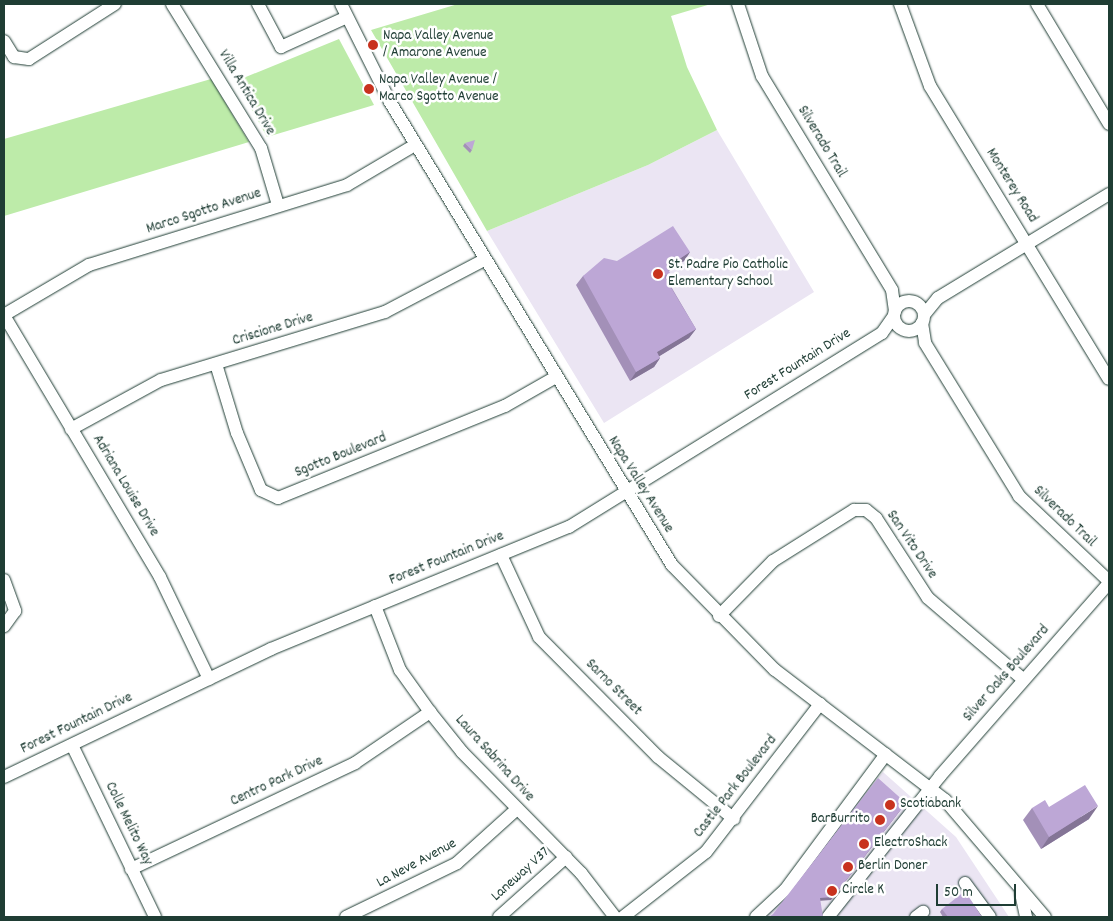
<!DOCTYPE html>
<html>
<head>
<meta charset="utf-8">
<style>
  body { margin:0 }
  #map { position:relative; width:1113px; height:921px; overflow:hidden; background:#fff; font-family:Dekko,sans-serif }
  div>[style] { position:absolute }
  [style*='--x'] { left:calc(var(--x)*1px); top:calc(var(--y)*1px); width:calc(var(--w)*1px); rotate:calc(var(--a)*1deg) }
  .built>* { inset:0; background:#ebe5f3 }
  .green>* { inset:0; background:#bdeba9 }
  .roads { filter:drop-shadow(0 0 1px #1f3d34) drop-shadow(0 0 1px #1f3d34) }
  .minor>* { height:12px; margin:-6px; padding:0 6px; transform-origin:6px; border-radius:6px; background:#fff }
  .minor>.ring { margin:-6px; padding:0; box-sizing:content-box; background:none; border:12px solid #fff; border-radius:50% }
  .wall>* { inset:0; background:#a390b8 }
  .shaded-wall>* { inset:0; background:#847596 }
  .building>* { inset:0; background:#bda7d6 }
  .dots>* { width:14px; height:14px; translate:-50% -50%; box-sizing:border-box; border:2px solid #fff; border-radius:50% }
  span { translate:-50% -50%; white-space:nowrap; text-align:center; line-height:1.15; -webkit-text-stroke:5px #fff; paint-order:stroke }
  .poi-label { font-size:15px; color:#1f3d34 }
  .left { translate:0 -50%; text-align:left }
  .right { translate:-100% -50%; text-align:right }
  .street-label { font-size:15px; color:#1f3d34 }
  .frame { position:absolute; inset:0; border:5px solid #1f3d34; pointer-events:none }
  .scale { position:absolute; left:936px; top:884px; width:80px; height:22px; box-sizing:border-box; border:2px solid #1f3d34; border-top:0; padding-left:6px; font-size:15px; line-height:18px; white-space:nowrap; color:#1f3d34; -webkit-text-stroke:4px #fff; paint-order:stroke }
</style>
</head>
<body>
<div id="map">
  <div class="built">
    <div style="clip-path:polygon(717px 130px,814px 292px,604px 423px,487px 231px,648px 165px)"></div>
    <div style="clip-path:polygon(883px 772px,956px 837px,1009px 917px,758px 917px)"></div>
  </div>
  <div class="green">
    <div style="clip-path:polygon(458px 4px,711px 4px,671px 16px,687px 67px,717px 130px,648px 165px,487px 231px,371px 30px)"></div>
    <div style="clip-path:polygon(339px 39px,374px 105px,267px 137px,236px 81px)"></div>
    <div style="clip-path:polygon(211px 79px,249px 142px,4px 216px,4px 139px)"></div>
  </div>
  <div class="roads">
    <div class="minor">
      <div style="--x:172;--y:4;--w:169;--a:58.3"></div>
      <div style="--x:261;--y:148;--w:59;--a:73.4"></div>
      <div style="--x:258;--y:4;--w:49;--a:61.9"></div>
      <div style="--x:281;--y:47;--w:72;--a:-24.4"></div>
      <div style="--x:341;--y:4;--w:110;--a:63.4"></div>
      <div style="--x:390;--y:102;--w:542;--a:58.66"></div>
      <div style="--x:672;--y:565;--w:147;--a:45.6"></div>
      <div style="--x:775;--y:670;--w:214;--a:37.4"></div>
      <div style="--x:945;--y:800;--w:154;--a:49.5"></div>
      <div style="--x:738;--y:4;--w:76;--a:71.6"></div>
      <div style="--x:762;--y:76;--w:250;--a:58.7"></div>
      <div style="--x:892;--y:290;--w:22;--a:82"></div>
      <div style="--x:900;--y:4;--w:87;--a:69.9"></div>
      <div style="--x:930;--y:86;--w:343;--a:58.6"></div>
      <div style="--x:1037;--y:4;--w:140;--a:59"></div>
      <div style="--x:4;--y:41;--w:19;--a:58"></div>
      <div style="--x:14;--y:57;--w:15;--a:8"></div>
      <div style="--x:29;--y:59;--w:102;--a:-32.6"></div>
      <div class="ring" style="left:894px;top:301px;width:18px;height:18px"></div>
      <div style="--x:924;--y:315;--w:22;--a:-51"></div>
      <div style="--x:938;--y:298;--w:200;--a:-31.3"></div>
      <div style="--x:922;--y:323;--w:20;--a:81"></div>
      <div style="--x:925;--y:343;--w:180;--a:58.4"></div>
      <div style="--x:1019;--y:496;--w:124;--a:43.4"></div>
      <div style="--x:216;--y:364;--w:72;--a:73.1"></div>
      <div style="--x:237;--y:433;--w:62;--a:67.2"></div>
      <div style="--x:261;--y:490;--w:19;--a:25"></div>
      <div style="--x:278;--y:498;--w:245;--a:-22.1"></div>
      <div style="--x:505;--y:406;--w:56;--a:-29.7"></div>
      <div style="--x:71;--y:429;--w:102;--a:-28.6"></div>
      <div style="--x:161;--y:380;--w:234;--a:-16.9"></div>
      <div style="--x:385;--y:312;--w:112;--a:-27.7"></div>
      <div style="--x:501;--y:555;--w:90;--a:65.1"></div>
      <div style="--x:539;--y:637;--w:169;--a:45.2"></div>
      <div style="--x:658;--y:757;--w:98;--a:39.2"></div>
      <div style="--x:4;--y:580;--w:33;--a:70"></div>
      <div style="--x:15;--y:611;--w:19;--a:126"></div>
      <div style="--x:375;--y:606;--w:69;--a:68.7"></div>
      <div style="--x:400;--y:670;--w:52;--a:54.5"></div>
      <div style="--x:430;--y:712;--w:51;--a:51.3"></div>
      <div style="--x:462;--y:752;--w:170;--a:45.5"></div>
      <div style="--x:581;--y:873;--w:56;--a:52.3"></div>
      <div style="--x:719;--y:616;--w:77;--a:-45.5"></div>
      <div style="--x:773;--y:561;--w:96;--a:-32.2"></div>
      <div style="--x:854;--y:510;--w:12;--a:0"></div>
      <div style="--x:866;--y:510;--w:13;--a:39"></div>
      <div style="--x:876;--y:518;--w:95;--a:57"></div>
      <div style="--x:928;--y:598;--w:125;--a:40.5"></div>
      <div style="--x:209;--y:679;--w:113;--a:-115.7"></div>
      <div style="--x:160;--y:577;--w:305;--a:-120.8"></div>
      <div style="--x:4;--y:315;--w:99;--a:-30.5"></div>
      <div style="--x:89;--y:265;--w:270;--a:-17.2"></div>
      <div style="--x:347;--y:185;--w:79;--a:-30.5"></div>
      <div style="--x:72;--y:745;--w:191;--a:64.2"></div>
      <div style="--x:4;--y:777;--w:296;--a:-25.6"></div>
      <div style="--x:271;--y:649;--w:322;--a:-22.3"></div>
      <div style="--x:569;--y:527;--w:368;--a:-31.8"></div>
      <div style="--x:882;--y:333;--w:21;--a:-55"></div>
      <div style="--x:131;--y:869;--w:248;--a:-25.3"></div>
      <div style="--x:355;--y:763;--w:91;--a:-34.2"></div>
      <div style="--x:965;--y:883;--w:42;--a:53.7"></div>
      <div style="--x:1021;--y:893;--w:25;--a:78"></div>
      <div style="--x:346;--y:917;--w:123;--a:-25.9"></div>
      <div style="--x:457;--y:863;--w:81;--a:-42"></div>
      <div style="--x:499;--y:917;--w:90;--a:-41.8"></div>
      <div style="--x:623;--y:917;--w:105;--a:-38.1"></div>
      <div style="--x:706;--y:852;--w:187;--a:-52.4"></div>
      <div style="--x:756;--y:917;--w:40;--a:-43"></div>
      <div style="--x:785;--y:890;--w:169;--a:-53.4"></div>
      <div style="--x:828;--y:917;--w:180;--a:-51.5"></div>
      <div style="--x:940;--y:776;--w:257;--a:-48.8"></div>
      <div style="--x:916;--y:917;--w:9;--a:-36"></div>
    </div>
  </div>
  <div class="wall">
    <div style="clip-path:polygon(465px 143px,472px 150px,470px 153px,463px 146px)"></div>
    <div style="clip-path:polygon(690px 252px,684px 261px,669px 271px,666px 278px,696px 329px,689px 338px,659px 356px,660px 358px,654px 367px,630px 381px,576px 285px,583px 276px,617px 261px)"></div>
    <div style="clip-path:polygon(1049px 807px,1089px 819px,1041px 849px,1023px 820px,1032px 808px)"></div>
    <div style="clip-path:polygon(942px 909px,982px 917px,943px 917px,940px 912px)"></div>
  </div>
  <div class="shaded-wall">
    <div style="clip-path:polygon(690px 252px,684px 261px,660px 276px,667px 267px)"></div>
    <div style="clip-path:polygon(696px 329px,689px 338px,650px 362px,657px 352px)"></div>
    <div style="clip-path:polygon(660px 358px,654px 367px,630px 381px,636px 372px)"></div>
    <div style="clip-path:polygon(906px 803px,831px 900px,817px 901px)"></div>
    <div style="clip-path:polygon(1098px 806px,1089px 819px,1041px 849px,1049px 837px)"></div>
  </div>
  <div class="building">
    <div style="clip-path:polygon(475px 140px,472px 150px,465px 143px)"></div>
    <div style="clip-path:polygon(673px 226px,690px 252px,667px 267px,670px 273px,664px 276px,696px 329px,657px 352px,660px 358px,636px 372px,583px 276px,604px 258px,617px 261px)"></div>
    <div style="clip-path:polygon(878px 778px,906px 803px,833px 897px,820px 898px,823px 917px,769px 917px,773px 914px)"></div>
    <div style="clip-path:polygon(1085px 785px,1098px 806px,1049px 837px,1032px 808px,1045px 800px,1049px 807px)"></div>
    <div style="clip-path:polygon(965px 891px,982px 917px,948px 917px,942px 909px)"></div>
  </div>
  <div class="dots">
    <div style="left:373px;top:45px;background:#c8321e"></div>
    <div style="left:369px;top:89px;background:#c8321e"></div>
    <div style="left:658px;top:274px;background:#c8321e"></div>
    <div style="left:890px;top:805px;background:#c8321e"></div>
    <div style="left:880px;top:820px;background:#c8321e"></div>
    <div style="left:864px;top:844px;background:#c8321e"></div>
    <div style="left:848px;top:867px;background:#c8321e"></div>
    <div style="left:832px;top:891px;background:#c8321e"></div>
  </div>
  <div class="poi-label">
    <span class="left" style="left:383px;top:45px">Napa Valley Avenue<br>/ Amarone Avenue</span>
    <span class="left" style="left:379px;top:89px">Napa Valley Avenue /<br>Marco Sgotto Avenue</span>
    <span class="left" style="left:668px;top:274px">St. Padre Pio Catholic<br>Elementary School</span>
    <span class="left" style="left:900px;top:805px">Scotiabank</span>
    <span class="right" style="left:870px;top:820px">BarBurrito</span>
    <span class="left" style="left:874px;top:844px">ElectroShack</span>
    <span class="left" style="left:858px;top:867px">Berlin Doner</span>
    <span class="left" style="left:842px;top:891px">Circle K</span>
  </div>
  <div class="street-label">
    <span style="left:246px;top:93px;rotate:59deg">Villa Antica Drive</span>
    <span style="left:821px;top:142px;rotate:59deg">Silverado Trail</span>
    <span style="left:1011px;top:186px;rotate:58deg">Monterey Road</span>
    <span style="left:204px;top:212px;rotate:-18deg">Marco Sgotto Avenue</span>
    <span style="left:273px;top:330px;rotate:-17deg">Criscione Drive</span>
    <span style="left:798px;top:365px;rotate:-32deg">Forest Fountain Drive</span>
    <span style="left:341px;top:456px;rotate:-22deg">Sgotto Boulevard</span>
    <span style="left:640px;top:485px;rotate:58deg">Napa Valley Avenue</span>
    <span style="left:125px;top:486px;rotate:59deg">Adriana Louise Drive</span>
    <span style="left:1064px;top:517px;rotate:44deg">Silverado Trail</span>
    <span style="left:911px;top:545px;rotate:56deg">San Vito Drive</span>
    <span style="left:447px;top:559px;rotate:-22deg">Forest Fountain Drive</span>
    <span style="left:1007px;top:674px;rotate:-49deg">Silver Oaks Boulevard</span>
    <span style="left:613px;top:688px;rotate:45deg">Sarno Street</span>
    <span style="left:77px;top:724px;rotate:-26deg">Forest Fountain Drive</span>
    <span style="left:494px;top:759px;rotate:48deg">Laura Sabrina Drive</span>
    <span style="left:277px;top:782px;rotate:-25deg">Centro Park Drive</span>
    <span style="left:736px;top:787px;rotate:-52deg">Castle Park Boulevard</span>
    <span style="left:128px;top:824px;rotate:64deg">Colle Melito Way</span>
    <span style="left:417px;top:864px;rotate:-28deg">La Neve Avenue</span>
    <span style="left:521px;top:875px;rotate:-42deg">Laneway V37</span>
  </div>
  <div class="frame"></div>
  <div class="scale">50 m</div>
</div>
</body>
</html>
